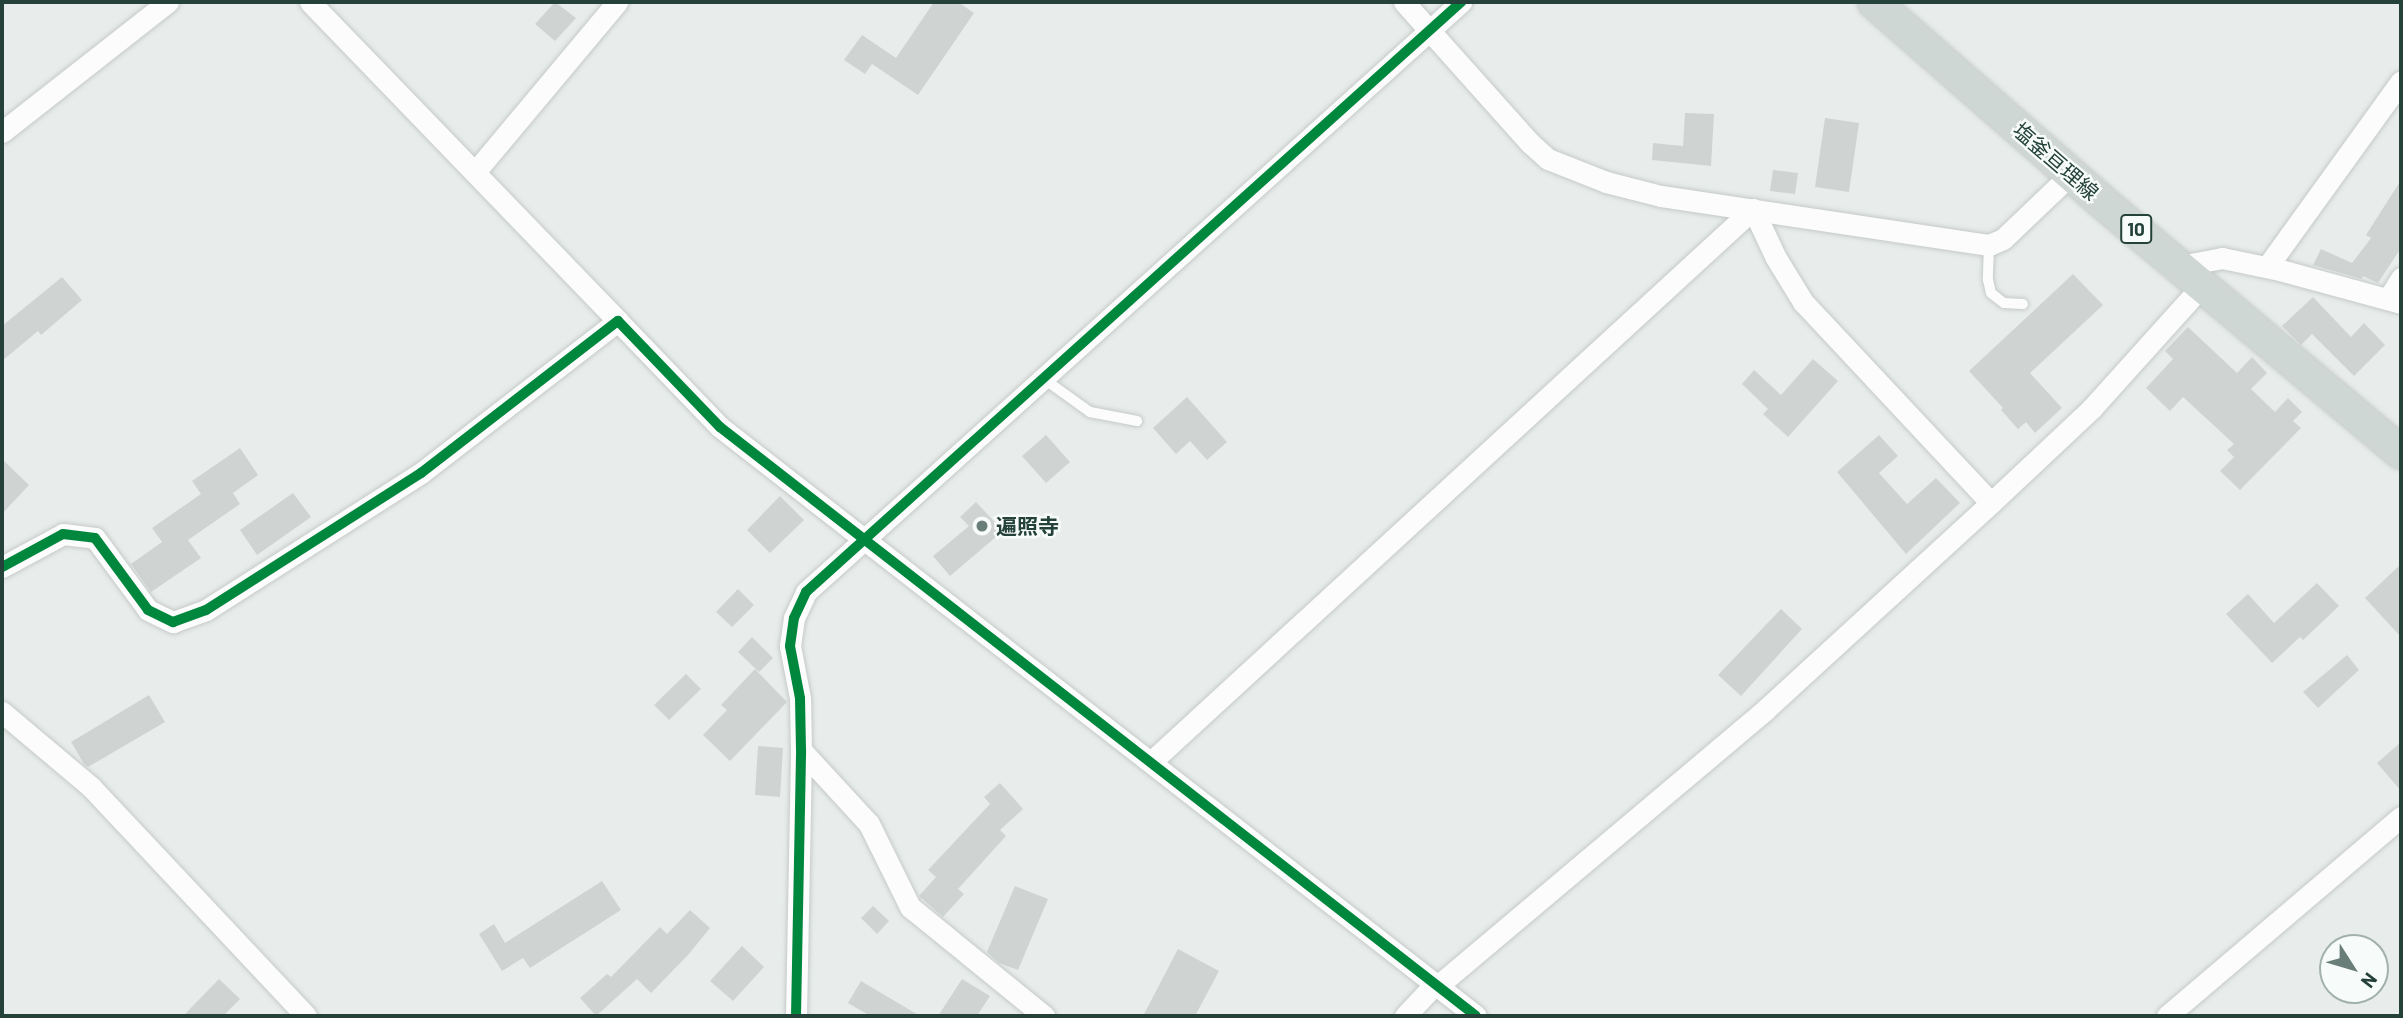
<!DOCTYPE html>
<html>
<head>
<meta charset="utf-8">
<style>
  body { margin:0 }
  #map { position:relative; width:2403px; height:1018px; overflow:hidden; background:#e8edeb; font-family:Barlow,"Noto Sans JP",sans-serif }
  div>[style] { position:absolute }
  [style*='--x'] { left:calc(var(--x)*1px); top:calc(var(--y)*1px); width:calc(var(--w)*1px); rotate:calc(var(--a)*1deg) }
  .building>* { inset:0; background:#cfd4d2 }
  .roads { filter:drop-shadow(0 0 2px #c5cac8) drop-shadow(0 0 2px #c5cac8) }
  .lane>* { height:10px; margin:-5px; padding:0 5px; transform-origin:5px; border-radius:5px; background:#fcfcfc }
  .street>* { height:21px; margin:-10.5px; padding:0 10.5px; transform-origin:10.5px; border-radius:10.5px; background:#fcfcfc }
  .primary>* { height:32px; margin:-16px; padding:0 16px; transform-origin:16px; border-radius:16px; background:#cfd7d5 }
  .cycleway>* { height:10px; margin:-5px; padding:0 5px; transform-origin:5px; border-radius:5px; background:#00873e }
  .dots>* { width:19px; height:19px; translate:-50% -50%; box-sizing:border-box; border:4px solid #f7fbf9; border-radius:50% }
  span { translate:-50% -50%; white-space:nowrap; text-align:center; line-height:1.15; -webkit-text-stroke:5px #f7fbf9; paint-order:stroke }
  .shield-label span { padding:2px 5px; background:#f7fbf9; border:2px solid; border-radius:5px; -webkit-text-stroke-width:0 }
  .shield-label { font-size:19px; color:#24423a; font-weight:700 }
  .street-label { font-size:21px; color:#24423a }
  .poi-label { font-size:21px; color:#24423a; font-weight:700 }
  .left { translate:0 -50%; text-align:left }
  .frame { position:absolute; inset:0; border:4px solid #24423a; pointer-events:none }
  .north { position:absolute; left:2319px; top:934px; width:70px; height:70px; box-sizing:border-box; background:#f7fbf9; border:2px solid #a3b1ad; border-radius:50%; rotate:127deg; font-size:19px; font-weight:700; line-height:28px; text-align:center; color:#24423a }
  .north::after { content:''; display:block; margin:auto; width:24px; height:32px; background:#697e78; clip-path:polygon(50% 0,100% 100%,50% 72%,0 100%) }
</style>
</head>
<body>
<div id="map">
  <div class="building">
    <div style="clip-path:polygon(555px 2px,576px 18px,555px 41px,535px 24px)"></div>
    <div style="clip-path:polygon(934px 2px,958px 2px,974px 13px,918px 95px,872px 64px,865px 74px,844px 60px,862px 35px,896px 58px)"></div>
    <div style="clip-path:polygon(1685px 113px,1714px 114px,1711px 166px,1652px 160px,1653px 143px,1683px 146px)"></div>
    <div style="clip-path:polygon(1825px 118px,1859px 123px,1849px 192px,1815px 187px)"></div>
    <div style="clip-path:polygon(1773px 170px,1798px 173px,1795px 194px,1770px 191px)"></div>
    <div style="clip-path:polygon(2401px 180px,2401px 248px,2378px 283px,2363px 276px,2362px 279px,2313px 265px,2321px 249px,2352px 263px,2371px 238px,2366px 235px)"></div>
    <div style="clip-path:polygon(2073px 274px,2103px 305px,2030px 373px,2062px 408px,2035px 433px,2026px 422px,2018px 429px,2001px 410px,2003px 408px,1969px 371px)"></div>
    <div style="clip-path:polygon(62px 277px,82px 300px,41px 335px,38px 331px,2px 361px,2px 326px)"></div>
    <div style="clip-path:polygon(2313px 297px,2351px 337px,2364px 323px,2385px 345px,2354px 376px,2312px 334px,2301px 345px,2282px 326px)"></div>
    <div style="clip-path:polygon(2188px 327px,2237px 373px,2252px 357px,2267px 373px,2251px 389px,2275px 412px,2288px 398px,2302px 412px,2293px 421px,2301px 428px,2240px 490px,2220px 471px,2234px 457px,2227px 450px,2234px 444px,2183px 397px,2170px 411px,2146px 388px,2173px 359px,2165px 351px)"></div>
    <div style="clip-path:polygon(1813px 359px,1838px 381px,1788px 437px,1763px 414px,1768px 409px,1742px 384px,1754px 370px,1781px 395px)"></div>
    <div style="clip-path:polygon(1187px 397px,1227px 442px,1207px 460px,1190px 441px,1176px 454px,1153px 428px)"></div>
    <div style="clip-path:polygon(1046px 435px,1070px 462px,1046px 483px,1022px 456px)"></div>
    <div style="clip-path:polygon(1879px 435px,1898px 456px,1879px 473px,1907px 504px,1936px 478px,1960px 503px,1906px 554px,1837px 472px)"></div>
    <div style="clip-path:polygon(240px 448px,258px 475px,233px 493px,240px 504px,188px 540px,201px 558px,151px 592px,131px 564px,162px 542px,152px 528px,201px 494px,192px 481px)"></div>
    <div style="clip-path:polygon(2px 459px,29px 485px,2px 514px)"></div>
    <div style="clip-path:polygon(293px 493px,311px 517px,257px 555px,240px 530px)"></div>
    <div style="clip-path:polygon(780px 496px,804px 520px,770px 553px,747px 530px)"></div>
    <div style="clip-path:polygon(976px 502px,1003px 531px,950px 576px,933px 556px,969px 526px,960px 517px)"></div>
    <div style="clip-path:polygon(2401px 564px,2401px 637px,2365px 598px)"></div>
    <div style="clip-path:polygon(2317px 583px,2339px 606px,2303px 640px,2300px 637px,2272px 663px,2226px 614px,2248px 594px,2274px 623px)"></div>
    <div style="clip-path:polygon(738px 589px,754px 605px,732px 627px,716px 612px)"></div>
    <div style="clip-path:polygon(1781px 609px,1802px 629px,1741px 696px,1718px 675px)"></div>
    <div style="clip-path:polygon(752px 637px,773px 658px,759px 672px,738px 652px)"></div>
    <div style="clip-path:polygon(2347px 655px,2359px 670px,2318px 708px,2303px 692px)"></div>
    <div style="clip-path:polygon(755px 669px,787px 702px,730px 761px,703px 735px,727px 710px,721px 705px)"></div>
    <div style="clip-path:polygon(686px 674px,701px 689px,669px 720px,654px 705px)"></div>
    <div style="clip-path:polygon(149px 695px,165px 722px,88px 767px,84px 764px,71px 742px)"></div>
    <div style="clip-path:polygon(2401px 742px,2401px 791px,2377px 763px)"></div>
    <div style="clip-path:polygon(758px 746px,783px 748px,780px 797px,755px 795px)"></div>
    <div style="clip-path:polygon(1000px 783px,1023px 809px,1000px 830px,1006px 836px,958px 889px,964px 894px,943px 917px,919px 896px,936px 877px,928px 870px,990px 804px,984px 797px)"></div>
    <div style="clip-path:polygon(602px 881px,621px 910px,530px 968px,523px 958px,502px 971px,479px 934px,494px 924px,505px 943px)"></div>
    <div style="clip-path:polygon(1015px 886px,1048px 899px,1018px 970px,999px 963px,987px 952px)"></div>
    <div style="clip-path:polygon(873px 906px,889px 921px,877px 934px,861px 918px)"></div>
    <div style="clip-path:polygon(690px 910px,710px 928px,688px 955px,651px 993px,637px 979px,596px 1016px,580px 998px,607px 974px,611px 977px,660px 927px,667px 934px)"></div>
    <div style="clip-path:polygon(742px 946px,764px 967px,733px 1001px,710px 981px)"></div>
    <div style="clip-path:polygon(1178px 949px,1219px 971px,1195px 1016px,1143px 1016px)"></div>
    <div style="clip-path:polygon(219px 979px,240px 999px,223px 1016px,183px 1016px)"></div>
    <div style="clip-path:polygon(962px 979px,990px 996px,977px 1016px,938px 1016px)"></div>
    <div style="clip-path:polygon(861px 981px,920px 1016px,870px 1016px,848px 1003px)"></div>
  </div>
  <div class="roads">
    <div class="lane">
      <div style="--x:1989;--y:245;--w:35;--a:92"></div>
      <div style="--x:1988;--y:280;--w:13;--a:77"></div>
      <div style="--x:1991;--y:293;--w:16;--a:38"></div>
      <div style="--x:2004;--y:303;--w:19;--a:3"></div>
      <div style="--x:1044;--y:379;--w:57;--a:35.7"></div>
      <div style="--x:1090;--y:412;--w:48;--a:10.8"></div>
    </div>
    <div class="street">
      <div style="--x:310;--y:2;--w:443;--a:46"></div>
      <div style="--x:1404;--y:2;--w:189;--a:48.2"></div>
      <div style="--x:1530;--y:143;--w:24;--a:42"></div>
      <div style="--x:1548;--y:159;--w:62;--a:21.6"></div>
      <div style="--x:1606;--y:182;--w:57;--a:14.3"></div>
      <div style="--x:1661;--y:196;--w:332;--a:8.5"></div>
      <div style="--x:1989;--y:245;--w:15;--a:-23"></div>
      <div style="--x:2003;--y:239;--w:94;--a:-43.7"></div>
      <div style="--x:2;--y:132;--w:211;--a:-38.1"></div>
      <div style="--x:475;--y:172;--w:222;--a:-50.1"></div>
      <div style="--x:2180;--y:266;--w:43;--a:-10.8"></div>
      <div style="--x:2222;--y:258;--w:59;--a:11.7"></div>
      <div style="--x:2280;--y:270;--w:125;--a:15.3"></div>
      <div style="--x:2267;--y:267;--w:229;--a:-54.2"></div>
      <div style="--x:2388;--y:299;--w:25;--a:-58"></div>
      <div style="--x:2;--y:567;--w:69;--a:-28.4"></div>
      <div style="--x:63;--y:534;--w:32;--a:7"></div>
      <div style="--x:95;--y:538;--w:89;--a:53.6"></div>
      <div style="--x:148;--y:610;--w:28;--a:26"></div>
      <div style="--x:173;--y:622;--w:35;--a:-20"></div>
      <div style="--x:206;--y:610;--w:255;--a:-32.5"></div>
      <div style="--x:421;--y:473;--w:249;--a:-37.7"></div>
      <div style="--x:618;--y:321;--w:147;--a:46.1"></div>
      <div style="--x:720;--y:427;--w:958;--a:37.92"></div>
      <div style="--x:2;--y:712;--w:116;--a:40.1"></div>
      <div style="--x:91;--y:787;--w:314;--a:46.8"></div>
      <div style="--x:801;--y:750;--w:100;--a:47.4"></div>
      <div style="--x:869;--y:824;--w:93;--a:63.7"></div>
      <div style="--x:910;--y:907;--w:173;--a:39.1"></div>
      <div style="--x:1152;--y:761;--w:816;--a:-42.57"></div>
      <div style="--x:1753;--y:209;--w:54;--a:64.9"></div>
      <div style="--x:1776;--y:258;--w:52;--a:58.5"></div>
      <div style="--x:1803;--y:302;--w:275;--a:46.9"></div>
      <div style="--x:796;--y:1016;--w:266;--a:-88.9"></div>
      <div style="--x:801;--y:750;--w:52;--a:-91.1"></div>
      <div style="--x:800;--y:698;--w:53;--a:-100.9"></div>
      <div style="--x:790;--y:646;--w:28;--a:-82"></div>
      <div style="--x:794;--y:618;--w:29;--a:-65"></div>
      <div style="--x:806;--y:592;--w:882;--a:-42.01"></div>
      <div style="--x:1405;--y:1016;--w:45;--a:-46.8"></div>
      <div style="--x:1436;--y:983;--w:5;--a:0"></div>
      <div style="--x:1441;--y:983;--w:424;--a:-40.1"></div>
      <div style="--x:1765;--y:710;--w:306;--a:-42.5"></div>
      <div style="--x:1991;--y:503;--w:139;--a:-43.2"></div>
      <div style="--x:2092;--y:408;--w:164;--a:-48"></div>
      <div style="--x:2167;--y:1016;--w:307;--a:-40.4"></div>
    </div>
    <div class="primary">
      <div style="--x:1874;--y:2;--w:300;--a:41.2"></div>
      <div style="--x:2100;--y:200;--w:393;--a:40"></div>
    </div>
  </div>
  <div class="cycleway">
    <div style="--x:2;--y:567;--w:69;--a:-28.4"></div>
    <div style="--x:63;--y:534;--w:32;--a:7"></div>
    <div style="--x:95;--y:538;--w:89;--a:53.6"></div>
    <div style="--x:148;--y:610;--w:28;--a:26"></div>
    <div style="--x:173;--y:622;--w:35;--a:-20"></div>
    <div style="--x:206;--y:610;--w:255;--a:-32.5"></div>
    <div style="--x:421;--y:473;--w:249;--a:-37.7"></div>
    <div style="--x:618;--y:321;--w:147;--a:46.1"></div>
    <div style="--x:720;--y:427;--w:958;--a:37.92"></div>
    <div style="--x:796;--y:1016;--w:266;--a:-88.9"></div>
    <div style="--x:801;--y:750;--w:52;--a:-91.1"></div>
    <div style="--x:800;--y:698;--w:53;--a:-100.9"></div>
    <div style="--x:790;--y:646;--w:28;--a:-82"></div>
    <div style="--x:794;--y:618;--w:29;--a:-65"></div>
    <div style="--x:806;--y:592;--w:882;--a:-42.01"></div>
  </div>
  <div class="dots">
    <div style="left:982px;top:526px;background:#697e78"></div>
  </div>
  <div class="shield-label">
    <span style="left:2136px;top:229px">10</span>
  </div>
  <div class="street-label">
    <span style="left:2056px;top:161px;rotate:41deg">塩釜亘理線</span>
  </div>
  <div class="poi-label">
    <span class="left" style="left:996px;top:526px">遍照寺</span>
  </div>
  <div class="frame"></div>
  <div class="north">N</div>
</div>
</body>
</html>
